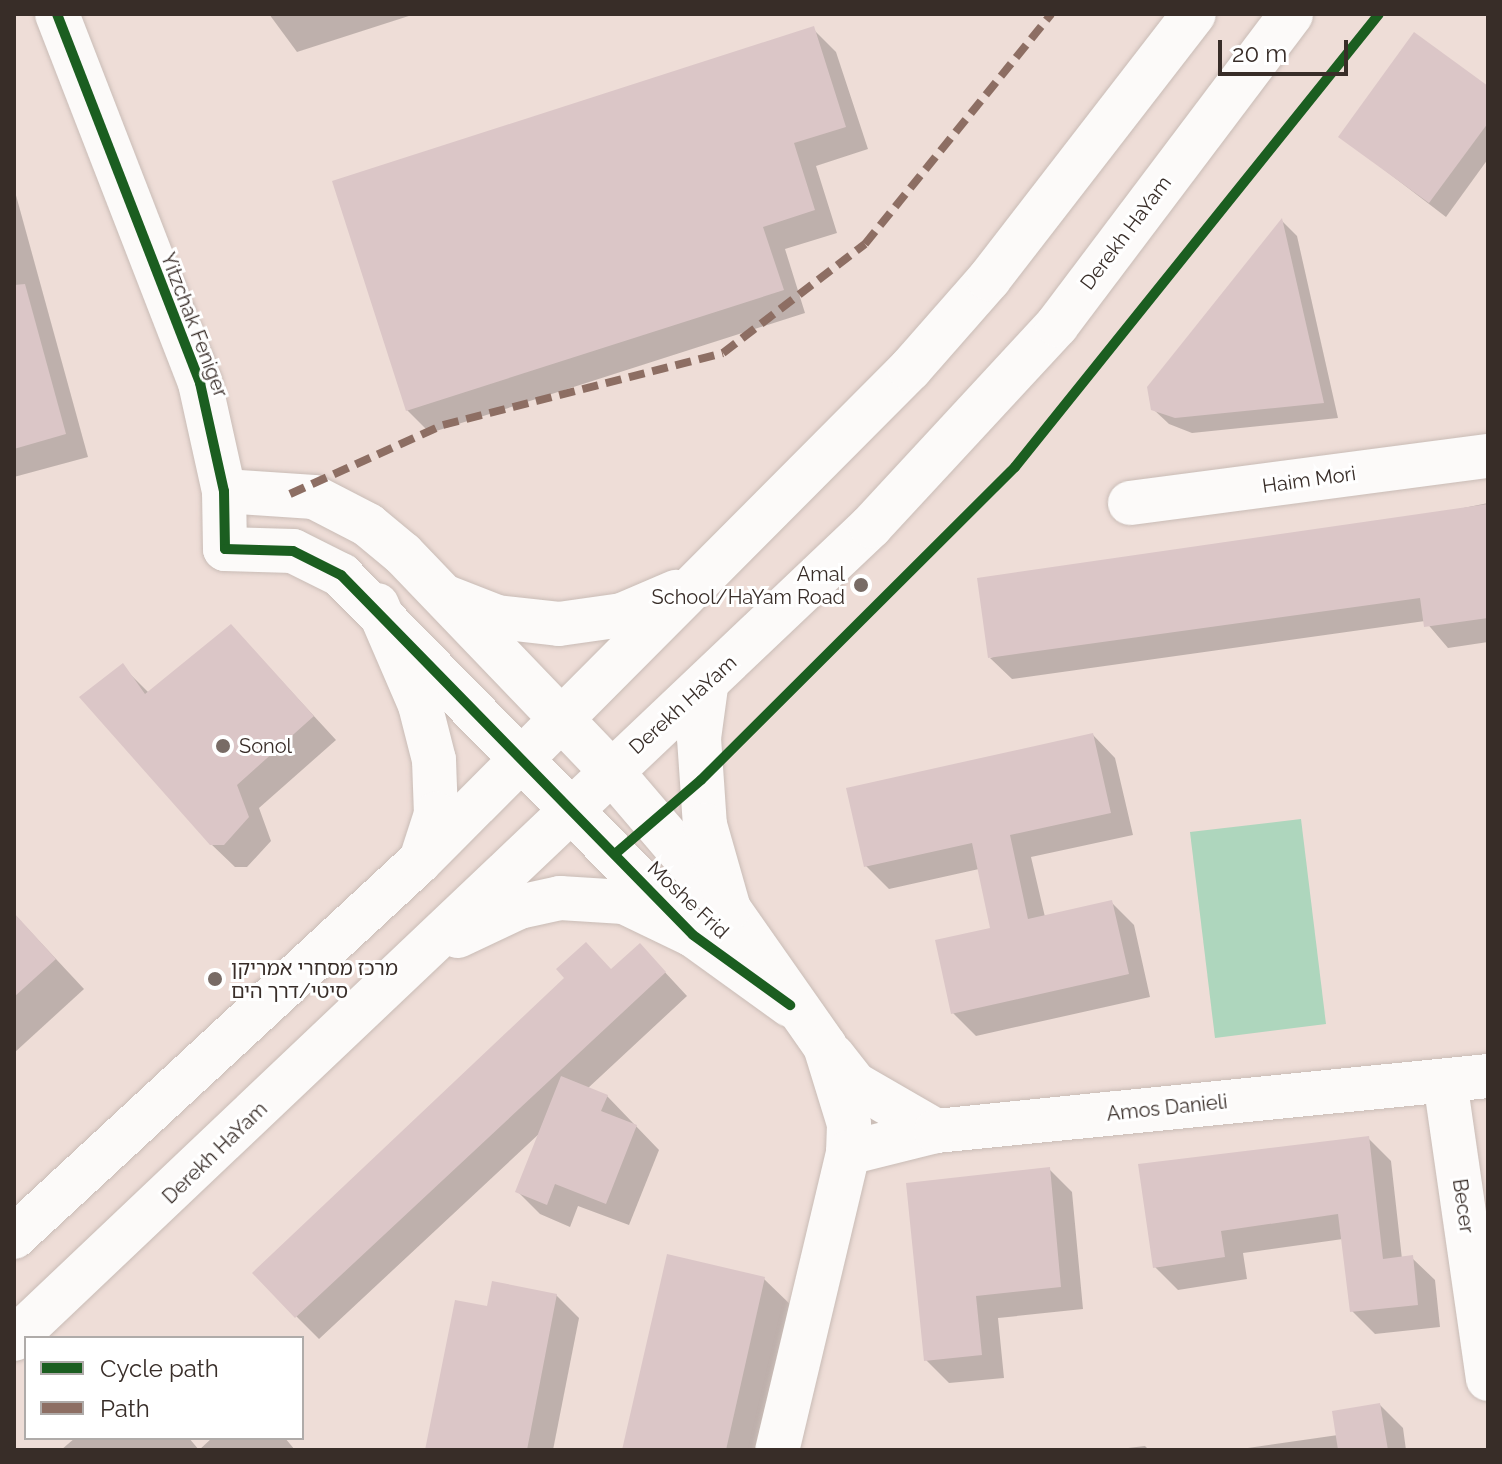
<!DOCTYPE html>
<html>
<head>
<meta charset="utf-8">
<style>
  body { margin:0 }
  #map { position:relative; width:1502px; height:1464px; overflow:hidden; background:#eeddd7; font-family:Raleway,"Noto Sans Hebrew",sans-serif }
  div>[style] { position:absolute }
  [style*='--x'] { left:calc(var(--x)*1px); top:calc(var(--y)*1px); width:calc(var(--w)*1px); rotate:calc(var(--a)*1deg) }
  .green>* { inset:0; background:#aed6bd }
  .shadow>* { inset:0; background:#0003 }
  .building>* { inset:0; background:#dbc6c7 }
  .roads { filter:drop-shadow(0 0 2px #c9bcb6) drop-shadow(0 0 2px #c9bcb6) }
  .minor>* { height:44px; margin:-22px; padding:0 22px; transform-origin:22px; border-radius:22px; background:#fcfaf9 }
  .major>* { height:44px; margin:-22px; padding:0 22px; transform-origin:22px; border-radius:22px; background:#fcfaf9 }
  .quiet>* { height:8px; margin-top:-4px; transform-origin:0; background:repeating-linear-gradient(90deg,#8d6e63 0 16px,transparent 0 24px) }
  .cycleway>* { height:10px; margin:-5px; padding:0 5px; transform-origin:5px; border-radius:5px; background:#1b5e20 }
  .dots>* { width:22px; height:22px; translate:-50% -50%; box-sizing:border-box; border:4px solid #fff; border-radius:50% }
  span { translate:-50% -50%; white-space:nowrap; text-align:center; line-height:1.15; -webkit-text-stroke:6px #fff; paint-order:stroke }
  .street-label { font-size:20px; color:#382d28 }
  .poi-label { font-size:20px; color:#382d28 }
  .right { translate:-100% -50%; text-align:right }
  .left { translate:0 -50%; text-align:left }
  .frame { position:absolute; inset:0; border:16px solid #382d28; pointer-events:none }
  .legend { position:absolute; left:24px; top:1336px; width:280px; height:104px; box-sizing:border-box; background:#fff; border:2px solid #afaba9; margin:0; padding:10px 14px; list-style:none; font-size:24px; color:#382d28 }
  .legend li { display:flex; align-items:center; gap:16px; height:40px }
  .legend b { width:40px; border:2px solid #afaba9 }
  .scale { position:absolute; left:1218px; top:40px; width:130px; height:36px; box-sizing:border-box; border:4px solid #382d28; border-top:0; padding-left:10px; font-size:24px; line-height:28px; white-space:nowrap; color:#382d28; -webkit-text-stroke:6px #fff; paint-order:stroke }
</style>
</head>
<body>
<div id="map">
  <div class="green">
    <div style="clip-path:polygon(1301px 819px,1326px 1024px,1215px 1038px,1190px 832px)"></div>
  </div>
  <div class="shadow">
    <div style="clip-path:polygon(269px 14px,415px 14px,297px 52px)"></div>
    <div style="clip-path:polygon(813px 29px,836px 52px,868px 149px,816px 166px,837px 233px,785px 249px,805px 313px,430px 433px,407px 410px)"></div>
    <div style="clip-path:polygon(1488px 88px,1488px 159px,1446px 217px,1340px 136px)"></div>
    <div style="clip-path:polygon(14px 188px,88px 457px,14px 477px)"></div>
    <div style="clip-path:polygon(1282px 221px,1297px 236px,1338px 418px,1192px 433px,1169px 424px,1153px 409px)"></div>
    <div style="clip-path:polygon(1488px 503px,1488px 642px,1448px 648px,1425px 621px,1012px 679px,990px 658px,1410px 519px)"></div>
    <div style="clip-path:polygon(231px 626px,336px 740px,259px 808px,271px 841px,247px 867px,235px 867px,211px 844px,122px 666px,149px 693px)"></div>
    <div style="clip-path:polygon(1093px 735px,1115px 758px,1133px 835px,1031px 857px,1045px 917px,1111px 902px,1134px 925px,1150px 997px,976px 1036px,953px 1013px,993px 929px,979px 869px,889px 889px,866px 866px)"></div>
    <div style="clip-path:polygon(14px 914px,84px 989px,14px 1053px)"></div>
    <div style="clip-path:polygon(662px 969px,687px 996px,587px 1089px,607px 1096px,659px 1150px,629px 1225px,578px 1206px,570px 1227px,540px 1214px,517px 1191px,541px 1132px,319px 1339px,296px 1316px,612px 971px)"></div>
    <div style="clip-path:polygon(1368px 1138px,1391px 1161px,1402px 1259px,1412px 1258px,1435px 1280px,1440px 1327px,1375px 1334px,1352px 1311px,1343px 1239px,1243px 1253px,1247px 1279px,1178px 1290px,1155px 1267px)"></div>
    <div style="clip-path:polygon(1049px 1169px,1072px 1192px,1083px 1309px,998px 1318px,1004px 1378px,949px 1383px,926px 1360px)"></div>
    <div style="clip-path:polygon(764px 1279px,794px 1308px,762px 1450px,624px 1450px)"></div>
    <div style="clip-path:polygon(556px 1295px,579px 1318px,553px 1450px,427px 1450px,489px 1308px)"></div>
    <div style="clip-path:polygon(1380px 1405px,1403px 1428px,1406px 1450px,1234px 1450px,1338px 1435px)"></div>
    <div style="clip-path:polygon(75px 1438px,189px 1438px,199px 1450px,212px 1438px,285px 1438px,295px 1450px,61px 1450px)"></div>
    <div style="clip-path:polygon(1145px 1446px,1149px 1450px,1111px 1450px)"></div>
  </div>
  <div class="building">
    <div style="clip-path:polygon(814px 26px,846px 127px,794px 143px,815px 210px,763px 227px,784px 290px,406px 411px,332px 181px)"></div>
    <div style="clip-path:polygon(1414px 32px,1488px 86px,1488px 123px,1429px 203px,1338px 137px)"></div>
    <div style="clip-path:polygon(1282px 218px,1324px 403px,1175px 418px,1151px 410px,1147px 387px)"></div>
    <div style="clip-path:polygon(25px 284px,66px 434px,14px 449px,14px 285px)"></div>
    <div style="clip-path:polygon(1488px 504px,1488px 618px,1424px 627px,1420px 598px,988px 658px,977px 578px)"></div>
    <div style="clip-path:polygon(231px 624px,314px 716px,237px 785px,249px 817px,224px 845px,210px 845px,79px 697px,123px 663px,145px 694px)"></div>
    <div style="clip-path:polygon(1093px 733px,1111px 813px,1010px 835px,1028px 919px,1112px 900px,1129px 974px,951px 1014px,935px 940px,990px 928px,972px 843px,864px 867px,846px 788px)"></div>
    <div style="clip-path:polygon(14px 913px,56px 959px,14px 997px)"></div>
    <div style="clip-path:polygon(586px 942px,611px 969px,640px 943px,666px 972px,295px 1318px,252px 1273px,564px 978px,556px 969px)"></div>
    <div style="clip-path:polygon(561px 1076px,608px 1095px,601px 1111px,637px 1125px,606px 1204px,555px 1184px,547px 1205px,515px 1192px)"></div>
    <div style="clip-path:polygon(1369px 1136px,1383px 1259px,1413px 1255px,1418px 1305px,1350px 1312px,1338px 1214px,1221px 1231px,1225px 1257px,1153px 1268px,1138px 1164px)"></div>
    <div style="clip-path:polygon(1050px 1167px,1061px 1287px,976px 1296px,982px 1355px,924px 1361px,906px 1183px)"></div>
    <div style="clip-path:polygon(667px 1254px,765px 1277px,726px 1450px,622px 1450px)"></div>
    <div style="clip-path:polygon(492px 1281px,557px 1294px,527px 1450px,425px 1450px,455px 1300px,487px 1306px)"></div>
    <div style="clip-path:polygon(1380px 1403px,1388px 1450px,1338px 1450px,1332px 1411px)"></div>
  </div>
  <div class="roads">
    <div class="minor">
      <div style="--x:57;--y:14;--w:396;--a:68.8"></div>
      <div style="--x:200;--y:383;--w:111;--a:77.5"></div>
      <div style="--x:224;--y:491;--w:58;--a:89"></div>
      <div style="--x:225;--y:549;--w:68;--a:1.7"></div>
      <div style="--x:293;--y:551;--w:54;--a:26.6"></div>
      <div style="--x:341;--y:575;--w:503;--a:45.64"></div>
      <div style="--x:693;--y:935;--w:120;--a:35.8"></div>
      <div style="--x:224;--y:491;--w:90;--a:3.8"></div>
      <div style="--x:314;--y:497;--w:61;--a:27.4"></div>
      <div style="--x:368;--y:525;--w:45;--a:39.6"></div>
      <div style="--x:403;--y:554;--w:301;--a:46.2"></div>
      <div style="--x:611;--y:771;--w:182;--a:49.5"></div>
      <div style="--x:729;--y:909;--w:167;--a:55"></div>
      <div style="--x:825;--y:1046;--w:82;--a:72.9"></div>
      <div style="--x:849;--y:1124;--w:29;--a:92"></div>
      <div style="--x:848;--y:1153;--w:305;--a:103.4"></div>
      <div style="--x:1130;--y:503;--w:361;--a:-7.5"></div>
      <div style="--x:833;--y:1056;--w:36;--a:52"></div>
      <div style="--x:855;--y:1084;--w:94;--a:30.1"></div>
      <div style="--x:1445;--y:1081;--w:301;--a:81.8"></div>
      <div style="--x:848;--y:1153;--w:91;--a:-14"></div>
      <div style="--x:936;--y:1131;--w:555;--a:-5.69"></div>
    </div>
    <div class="major">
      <div style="--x:446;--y:597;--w:55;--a:21.4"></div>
      <div style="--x:497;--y:617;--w:62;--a:6.4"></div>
      <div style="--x:559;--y:624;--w:64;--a:-8.1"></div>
      <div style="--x:622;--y:615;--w:59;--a:-23.1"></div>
      <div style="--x:377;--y:605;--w:109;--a:66.7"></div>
      <div style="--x:420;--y:705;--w:57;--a:75.7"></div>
      <div style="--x:434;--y:760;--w:54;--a:87.9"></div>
      <div style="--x:436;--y:814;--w:45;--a:108"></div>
      <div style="--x:706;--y:687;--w:51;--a:97.8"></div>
      <div style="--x:699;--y:738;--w:87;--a:86.1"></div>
      <div style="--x:705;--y:825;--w:87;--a:74.1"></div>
      <div style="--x:458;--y:936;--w:68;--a:-25.4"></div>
      <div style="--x:519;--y:907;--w:42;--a:-12.4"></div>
      <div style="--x:560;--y:898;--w:64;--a:3.6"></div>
      <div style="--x:624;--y:902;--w:76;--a:25.6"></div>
      <div style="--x:14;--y:1237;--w:552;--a:-42.8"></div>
      <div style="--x:419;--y:862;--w:696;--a:-45.12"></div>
      <div style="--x:910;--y:369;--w:120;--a:-48.7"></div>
      <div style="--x:989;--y:279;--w:335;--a:-52.3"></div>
      <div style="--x:14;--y:1339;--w:1181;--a:-43.49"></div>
      <div style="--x:871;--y:526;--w:274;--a:-47.2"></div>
      <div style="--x:1057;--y:325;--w:389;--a:-53"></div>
    </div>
  </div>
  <div class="quiet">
    <div style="--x:290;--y:494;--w:168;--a:-24.3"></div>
    <div style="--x:443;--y:425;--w:289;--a:-14.4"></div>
    <div style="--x:723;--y:353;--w:179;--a:-37.5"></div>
    <div style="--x:865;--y:244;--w:296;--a:-51"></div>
  </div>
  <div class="cycleway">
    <div style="--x:57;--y:14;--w:396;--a:68.8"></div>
    <div style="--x:200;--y:383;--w:111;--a:77.5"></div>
    <div style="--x:224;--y:491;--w:58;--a:89"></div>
    <div style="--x:225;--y:549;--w:68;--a:1.7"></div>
    <div style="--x:293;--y:551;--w:54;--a:26.6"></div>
    <div style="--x:341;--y:575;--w:503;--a:45.64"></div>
    <div style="--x:693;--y:935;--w:120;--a:35.8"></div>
    <div style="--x:615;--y:854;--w:113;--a:-40.7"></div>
    <div style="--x:701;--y:780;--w:443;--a:-44.9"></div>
    <div style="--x:1015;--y:467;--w:581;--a:-51.22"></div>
  </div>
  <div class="dots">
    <div style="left:861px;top:585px;background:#786b65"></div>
    <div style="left:223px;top:746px;background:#786b65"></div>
    <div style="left:215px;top:979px;background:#786b65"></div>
  </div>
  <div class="street-label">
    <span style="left:1126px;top:233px;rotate:-53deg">Derekh HaYam</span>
    <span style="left:194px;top:325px;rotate:69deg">Yitzchak Feniger</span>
    <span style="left:1309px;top:480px;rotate:-8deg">Haim Mori</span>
    <span style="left:683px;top:705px;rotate:-42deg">Derekh HaYam</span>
    <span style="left:688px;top:900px;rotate:43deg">Moshe Frid</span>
    <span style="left:1167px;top:1108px;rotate:-6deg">Amos Danieli</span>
    <span style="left:215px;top:1153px;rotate:-44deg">Derekh HaYam</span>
    <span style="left:1463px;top:1206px;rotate:82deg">Becer</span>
  </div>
  <div class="poi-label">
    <span class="right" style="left:845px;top:586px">Amal<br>School/HaYam Road</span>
    <span class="left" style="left:239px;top:746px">Sonol</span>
    <span class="left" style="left:231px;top:980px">מרכז מסחרי אמריקן<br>סיטי/דרך הים</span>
  </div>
  <div class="frame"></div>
  <ul class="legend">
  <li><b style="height:10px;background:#1b5e20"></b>Cycle path</li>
  <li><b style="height:10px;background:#8d6e63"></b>Path</li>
  </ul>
  <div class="scale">20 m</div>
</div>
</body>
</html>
